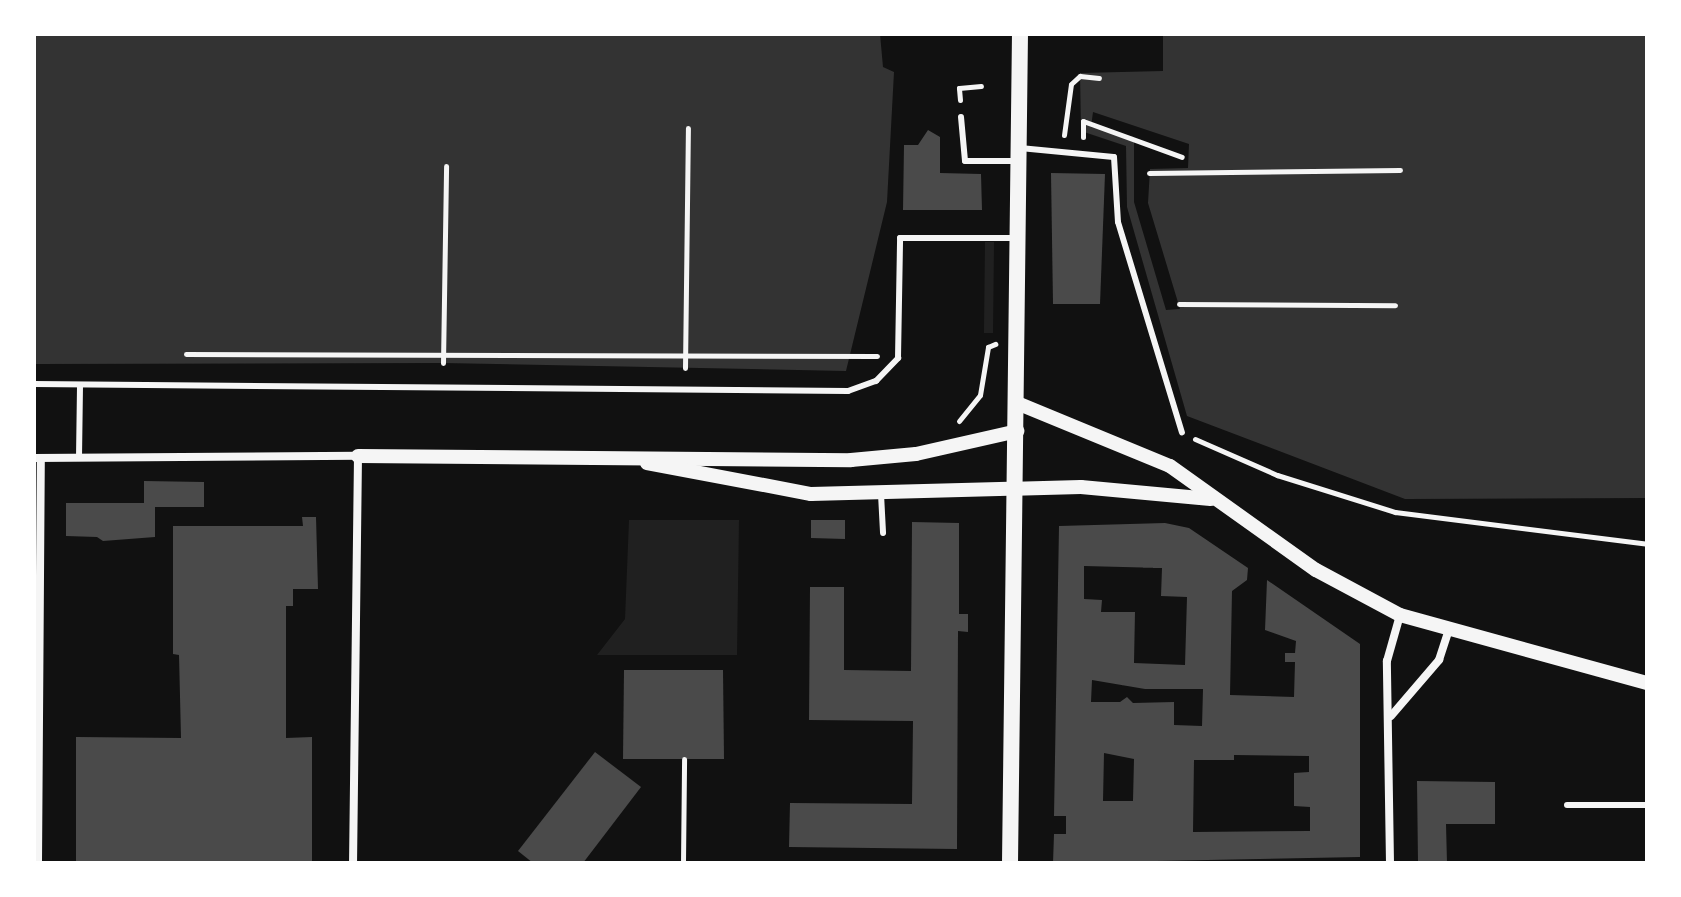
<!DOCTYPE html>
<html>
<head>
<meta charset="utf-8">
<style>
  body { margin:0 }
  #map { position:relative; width:1681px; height:897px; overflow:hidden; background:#111; font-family:"Public Sans",sans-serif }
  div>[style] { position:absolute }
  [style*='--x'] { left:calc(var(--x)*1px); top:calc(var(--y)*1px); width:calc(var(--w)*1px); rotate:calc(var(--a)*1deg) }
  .green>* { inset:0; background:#202020 }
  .water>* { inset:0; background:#333 }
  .pier>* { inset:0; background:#111 }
  .building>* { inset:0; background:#4a4a4a }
  .path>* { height:5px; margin:-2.5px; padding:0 2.5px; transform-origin:2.5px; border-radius:2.5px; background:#f5f5f5 }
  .service>* { height:6px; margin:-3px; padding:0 3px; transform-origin:3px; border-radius:3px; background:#f5f5f5 }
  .minor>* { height:8px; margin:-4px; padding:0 4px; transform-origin:4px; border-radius:4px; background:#f5f5f5 }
  .tertiary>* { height:14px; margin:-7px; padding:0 7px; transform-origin:7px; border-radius:7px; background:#f5f5f5 }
  .secondary>* { height:16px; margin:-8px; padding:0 8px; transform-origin:8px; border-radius:8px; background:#f5f5f5 }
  span { translate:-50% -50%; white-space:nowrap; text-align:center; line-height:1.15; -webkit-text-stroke:7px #fff; paint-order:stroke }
  .frame { position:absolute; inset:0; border:36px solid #fff; pointer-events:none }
</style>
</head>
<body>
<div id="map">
  <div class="green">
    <div style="clip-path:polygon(985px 242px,994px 242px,993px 333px,984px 333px)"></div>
    <div style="clip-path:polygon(629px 520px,739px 520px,737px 655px,597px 655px,625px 619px)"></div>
  </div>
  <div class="water">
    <div style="clip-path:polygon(34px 34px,880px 34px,883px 67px,894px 72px,887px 202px,846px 371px,443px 363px,34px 364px)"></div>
    <div style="clip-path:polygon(1163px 34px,1647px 34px,1647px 498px,1405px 499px,1187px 416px,1127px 207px,1126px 146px,1081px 131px,1080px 73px,1163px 71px)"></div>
  </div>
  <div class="pier">
    <div style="clip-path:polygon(1093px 112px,1189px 144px,1188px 168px,1150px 169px,1148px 203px,1180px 309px,1166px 310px,1134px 202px,1134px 137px,1091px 127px)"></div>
  </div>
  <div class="building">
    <div style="clip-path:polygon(928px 130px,940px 137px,940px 173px,981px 174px,982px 210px,903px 210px,904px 145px,918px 145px)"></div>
    <div style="clip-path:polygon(1051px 173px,1105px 174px,1100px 304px,1053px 304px)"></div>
    <div style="clip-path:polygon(144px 481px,204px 482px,204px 507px,155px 507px,155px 537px,103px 541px,97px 537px,66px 536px,66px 503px,144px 503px)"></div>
    <div style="clip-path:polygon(302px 517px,316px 517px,318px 589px,293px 589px,293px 606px,286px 606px,286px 738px,312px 737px,312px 863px,76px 863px,76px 737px,181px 738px,179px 655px,173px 654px,173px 526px,303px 526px)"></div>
    <div style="clip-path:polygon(811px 520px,845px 520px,845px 539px,811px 538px)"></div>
    <div style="clip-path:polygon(912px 522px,959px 523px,959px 614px,968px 614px,968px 632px,958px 631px,957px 849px,789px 847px,790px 803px,912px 804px,913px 721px,809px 720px,810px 587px,844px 587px,844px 670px,911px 671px)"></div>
    <div style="clip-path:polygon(evenodd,1165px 523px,1189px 528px,1248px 568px,1247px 580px,1232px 591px,1230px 695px,1294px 697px,1295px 662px,1285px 662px,1285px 653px,1295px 653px,1296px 641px,1265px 630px,1267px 580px,1360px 644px,1360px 857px,1053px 863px,1054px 834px,1066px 834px,1066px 816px,1054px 816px,1059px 526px,1165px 523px,1084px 566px,1162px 568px,1161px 596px,1187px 597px,1185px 665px,1134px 663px,1135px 612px,1101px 612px,1102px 600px,1084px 599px,1084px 566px,1165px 523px,1092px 680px,1145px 689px,1203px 689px,1202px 726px,1174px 725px,1174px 702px,1133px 703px,1127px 697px,1120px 702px,1091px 702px,1092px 680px,1165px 523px,1104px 753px,1134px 759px,1133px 801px,1103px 801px,1104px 753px,1165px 523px,1234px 755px,1309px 756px,1309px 772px,1294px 773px,1294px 806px,1310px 807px,1310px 831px,1193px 832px,1194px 760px,1234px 760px,1234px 755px)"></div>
    <div style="clip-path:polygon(624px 670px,723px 670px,724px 759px,623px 759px)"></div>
    <div style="clip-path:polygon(595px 752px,641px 787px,583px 863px,533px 863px,518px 851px)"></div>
    <div style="clip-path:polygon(1417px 781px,1495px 782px,1495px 824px,1446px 824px,1447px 863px,1418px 863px)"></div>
  </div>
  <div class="path">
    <div style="--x:960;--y:100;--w:12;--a:-95"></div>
    <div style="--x:959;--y:88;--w:22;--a:-5"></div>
    <div style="--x:1064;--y:135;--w:51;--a:-82.2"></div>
    <div style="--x:1071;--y:84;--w:12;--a:-42"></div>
    <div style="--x:1080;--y:76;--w:19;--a:6"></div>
    <div style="--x:1083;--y:137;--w:16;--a:-90"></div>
    <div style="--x:1083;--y:121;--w:105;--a:20"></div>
    <div style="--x:1149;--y:173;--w:251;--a:-0.7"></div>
    <div style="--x:1179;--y:304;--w:216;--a:0.3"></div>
    <div style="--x:186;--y:354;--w:691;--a:0.17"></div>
    <div style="--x:443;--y:363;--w:197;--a:-89.1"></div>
    <div style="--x:685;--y:368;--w:240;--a:-89.3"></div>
    <div style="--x:959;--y:421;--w:33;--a:-51"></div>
    <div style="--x:980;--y:395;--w:49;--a:-80.5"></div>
    <div style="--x:988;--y:347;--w:8;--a:-23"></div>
    <div style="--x:1195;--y:439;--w:90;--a:23.7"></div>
    <div style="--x:1277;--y:475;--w:124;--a:17.4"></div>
    <div style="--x:1395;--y:512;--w:254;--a:7.2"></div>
    <div style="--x:683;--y:863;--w:104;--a:-89.4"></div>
  </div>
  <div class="service">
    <div style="--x:961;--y:117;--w:44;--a:84.8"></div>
    <div style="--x:965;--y:161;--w:50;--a:0"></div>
    <div style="--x:1020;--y:148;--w:94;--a:5.5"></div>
    <div style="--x:1114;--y:157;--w:65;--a:86.5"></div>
    <div style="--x:1118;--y:222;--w:220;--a:73.1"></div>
    <div style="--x:34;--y:384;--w:814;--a:0.49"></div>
    <div style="--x:848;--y:391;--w:30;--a:-20"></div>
    <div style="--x:876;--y:381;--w:32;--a:-46"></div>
    <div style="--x:898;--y:358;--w:120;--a:-89"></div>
    <div style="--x:900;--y:238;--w:117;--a:0"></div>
    <div style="--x:79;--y:458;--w:73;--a:-89.2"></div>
    <div style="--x:881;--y:494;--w:39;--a:87"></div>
    <div style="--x:1567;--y:805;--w:80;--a:0"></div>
  </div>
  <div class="minor">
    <div style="--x:34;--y:458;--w:324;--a:-0.4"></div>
    <div style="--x:358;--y:456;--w:407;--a:90.7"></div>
    <div style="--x:1391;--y:716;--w:74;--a:-49.4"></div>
    <div style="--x:1439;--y:660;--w:29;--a:-72"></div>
    <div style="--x:38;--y:863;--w:404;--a:-89.6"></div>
    <div style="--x:1390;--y:863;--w:202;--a:-90.9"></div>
    <div style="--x:1387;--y:661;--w:48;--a:-74.2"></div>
  </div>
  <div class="tertiary">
    <div style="--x:1017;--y:403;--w:165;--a:22.4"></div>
    <div style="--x:1170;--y:466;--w:179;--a:35.5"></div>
    <div style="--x:1316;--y:570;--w:95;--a:28.2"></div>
    <div style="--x:1400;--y:615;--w:256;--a:15.4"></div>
    <div style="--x:358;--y:456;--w:493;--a:0.5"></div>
    <div style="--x:851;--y:460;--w:65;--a:-5.3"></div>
    <div style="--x:916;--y:454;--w:104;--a:-12.8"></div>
    <div style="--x:647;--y:463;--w:167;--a:10.7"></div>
    <div style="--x:811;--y:494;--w:270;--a:-1.5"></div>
    <div style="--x:1081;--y:487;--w:130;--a:5.3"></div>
  </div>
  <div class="secondary">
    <div style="--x:1010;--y:863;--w:829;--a:-89.31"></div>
  </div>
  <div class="frame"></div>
</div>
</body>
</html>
